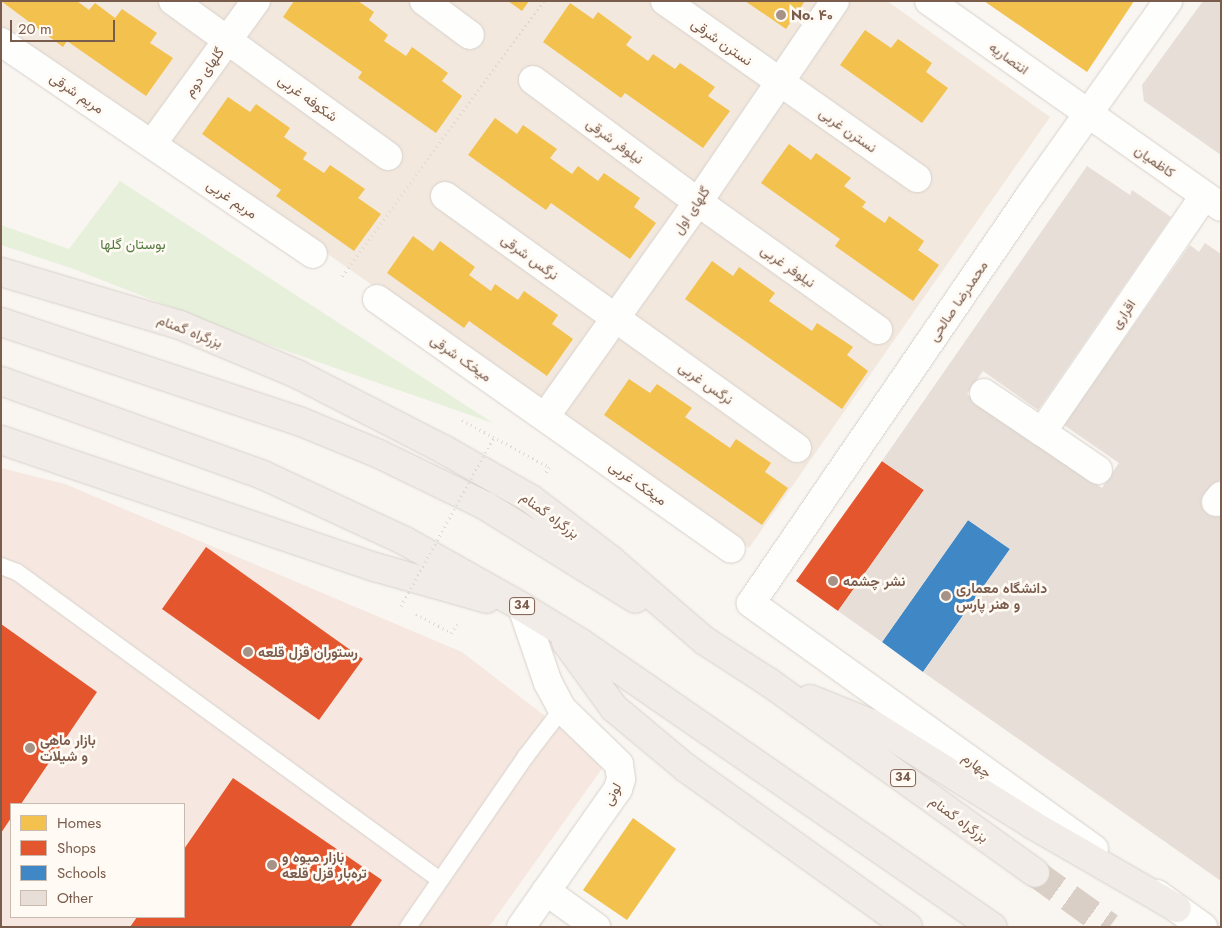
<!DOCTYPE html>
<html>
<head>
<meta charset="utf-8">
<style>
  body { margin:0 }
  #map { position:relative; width:1222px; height:928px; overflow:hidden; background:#f9f5f0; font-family:Jost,Vazirmatn,sans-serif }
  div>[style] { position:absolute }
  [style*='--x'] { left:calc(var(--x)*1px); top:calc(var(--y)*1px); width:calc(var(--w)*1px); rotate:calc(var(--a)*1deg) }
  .residential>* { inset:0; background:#f2e8de }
  .commercial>* { inset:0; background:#f6e8e1 }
  .green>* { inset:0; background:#e7f0db }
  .homes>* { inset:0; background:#f2c14e }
  .shops>* { inset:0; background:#e4572e }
  .schools>* { inset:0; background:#3f88c5 }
  .building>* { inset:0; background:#e6ded7 }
  .trunk-tunnel>* { height:28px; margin-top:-14px; transform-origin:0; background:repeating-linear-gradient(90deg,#d9cfc7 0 28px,transparent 0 42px) }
  .path>* { height:3px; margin-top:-1.5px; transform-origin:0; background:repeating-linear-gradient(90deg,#dcd5d0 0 1px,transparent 0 5px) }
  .roads { filter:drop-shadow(0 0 1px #d7d1cb) drop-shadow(0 0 1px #d7d1cb) }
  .service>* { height:16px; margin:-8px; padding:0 8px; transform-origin:8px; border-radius:8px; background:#fefefd }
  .minor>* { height:28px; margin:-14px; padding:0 14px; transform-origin:14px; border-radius:14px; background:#fefefd }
  .tertiary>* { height:28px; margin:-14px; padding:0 14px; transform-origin:14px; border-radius:14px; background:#fefefd }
  .trunk>* { height:28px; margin:-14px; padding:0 14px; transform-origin:14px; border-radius:14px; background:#f2ece8 }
  .path-bridge>* { height:3px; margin-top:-1.5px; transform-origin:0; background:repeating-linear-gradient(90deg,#dcd5d0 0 1px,transparent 0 5px) }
  .dots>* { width:14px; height:14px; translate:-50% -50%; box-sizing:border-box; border:2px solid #fffaf3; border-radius:50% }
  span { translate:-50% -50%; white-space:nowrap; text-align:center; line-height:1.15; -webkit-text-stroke:5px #fffaf3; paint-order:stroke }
  .shield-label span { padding:1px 4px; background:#fffaf3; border:1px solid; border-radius:4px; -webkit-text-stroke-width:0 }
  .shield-label { font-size:12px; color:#7a5c4d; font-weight:700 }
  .poi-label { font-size:14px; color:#7a5c4d; font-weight:700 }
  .left { translate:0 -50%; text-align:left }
  .street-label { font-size:14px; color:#7a5c4d }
  .park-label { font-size:14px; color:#537a41 }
  .frame { position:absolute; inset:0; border:2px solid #7a5c4d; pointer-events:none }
  .legend { position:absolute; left:10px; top:803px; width:175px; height:115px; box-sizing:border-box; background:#fffaf3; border:1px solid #cabbb1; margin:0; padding:6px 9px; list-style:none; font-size:15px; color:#7a5c4d }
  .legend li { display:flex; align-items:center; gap:10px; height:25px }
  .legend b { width:25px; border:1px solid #cabbb1 }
  .scale { position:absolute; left:10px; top:20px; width:105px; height:22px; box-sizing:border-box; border:2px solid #7a5c4d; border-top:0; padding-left:6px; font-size:15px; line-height:18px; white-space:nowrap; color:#7a5c4d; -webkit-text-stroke:4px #fffaf3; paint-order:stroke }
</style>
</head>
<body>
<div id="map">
  <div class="residential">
    <div style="clip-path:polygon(1px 1px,887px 1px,1050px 117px,749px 548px,1px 26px)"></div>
  </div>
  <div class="commercial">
    <div style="clip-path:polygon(evenodd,1px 468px,65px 484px,462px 652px,606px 763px,489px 927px,1px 927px,1px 468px,11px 804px,184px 804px,184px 917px,11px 917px,11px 804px)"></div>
  </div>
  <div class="green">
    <div style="clip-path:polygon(120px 181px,493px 423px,255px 340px,71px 268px,1px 245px,1px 225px,69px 249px)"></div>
  </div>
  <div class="homes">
    <div style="clip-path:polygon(1px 1px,77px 1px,89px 10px,95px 3px,115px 18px,122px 9px,157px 33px,150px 43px,173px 58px,146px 96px,67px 41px,63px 47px)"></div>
    <div style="clip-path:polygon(294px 1px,358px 1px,374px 12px,369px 20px,388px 35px,384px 41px,406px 56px,412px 47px,448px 73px,442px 81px,462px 96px,436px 133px,358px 78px,362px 72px,283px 17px)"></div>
    <div style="clip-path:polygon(508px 1px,529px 1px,522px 11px)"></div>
    <div style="clip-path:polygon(745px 1px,805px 1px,786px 29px)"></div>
    <div style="clip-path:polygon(984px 1px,1134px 1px,1087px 72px)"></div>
    <div style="clip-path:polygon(570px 3px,593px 19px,598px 12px,632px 37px,626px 45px,648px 61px,653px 54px,675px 69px,680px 63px,715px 87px,708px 96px,730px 111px,703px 148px,625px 93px,621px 98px,543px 42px)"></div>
    <div style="clip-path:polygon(865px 30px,891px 48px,898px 39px,932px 63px,926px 72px,948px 88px,922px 123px,840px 65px)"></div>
    <div style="clip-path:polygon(228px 97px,250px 112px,256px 104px,290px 128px,284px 137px,307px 153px,303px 159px,324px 173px,330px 165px,365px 189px,358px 198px,381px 214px,354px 251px,276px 196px,281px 190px,202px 134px)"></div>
    <div style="clip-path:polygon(495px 118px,517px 134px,523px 125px,557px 149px,550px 158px,572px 174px,578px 166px,598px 181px,604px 173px,640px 198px,634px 207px,656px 223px,630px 259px,551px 203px,546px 210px,468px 155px)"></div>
    <div style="clip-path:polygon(789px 144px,811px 160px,816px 153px,851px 178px,844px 186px,866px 202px,862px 207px,885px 223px,889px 216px,924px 241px,918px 250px,939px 265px,913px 301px,835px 246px,840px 239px,761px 183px)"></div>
    <div style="clip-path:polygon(413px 236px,433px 251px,440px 241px,475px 267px,469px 275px,491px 291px,495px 284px,518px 300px,524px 291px,558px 315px,552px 324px,573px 339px,547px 376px,469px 321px,464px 328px,387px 273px)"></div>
    <div style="clip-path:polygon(712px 261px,733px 276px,739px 267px,775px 293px,769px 301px,812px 331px,817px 323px,853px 347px,847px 355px,868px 371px,842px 409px,685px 299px)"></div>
    <div style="clip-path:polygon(629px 379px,650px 393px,657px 384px,692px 408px,685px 417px,730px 448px,736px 439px,771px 463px,765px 472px,788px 488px,762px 525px,604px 415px)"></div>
    <div style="clip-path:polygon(633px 818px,676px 849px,627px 920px,583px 890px)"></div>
  </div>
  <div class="shops">
    <div style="clip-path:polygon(882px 461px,924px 490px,838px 611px,796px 581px)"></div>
    <div style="clip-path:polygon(206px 547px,363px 659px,319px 720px,162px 609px)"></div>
    <div style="clip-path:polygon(1px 624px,97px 692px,21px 804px,11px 804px,11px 818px,1px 833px)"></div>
    <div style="clip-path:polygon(233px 778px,382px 880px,350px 927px,130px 927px,137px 917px,184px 917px,184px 849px)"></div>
  </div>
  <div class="schools">
    <div style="clip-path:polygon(968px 520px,1010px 549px,923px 672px,882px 642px)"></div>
  </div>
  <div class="building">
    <div style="clip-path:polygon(1203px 1px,1221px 1px,1221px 155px,1144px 101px,1142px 85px)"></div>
    <div style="clip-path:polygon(1087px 166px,1130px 195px,1132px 190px,1171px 217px,1038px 410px,983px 371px,967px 394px,1102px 488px,1119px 463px,1064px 425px,1190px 245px,1199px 252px,1205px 243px,1221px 254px,1221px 478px,1202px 505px,1219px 517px,1221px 515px,1221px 881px,923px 672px,1010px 549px,968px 520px,882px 642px,838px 611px,924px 490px,882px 461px)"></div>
  </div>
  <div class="trunk-tunnel">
    <div style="--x:1035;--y:873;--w:92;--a:35.8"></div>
  </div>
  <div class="path">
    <div style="--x:342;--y:276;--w:341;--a:-53.7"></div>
    <div style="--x:462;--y:420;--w:99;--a:28.4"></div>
    <div style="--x:549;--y:467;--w:6;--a:121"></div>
    <div style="--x:416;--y:614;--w:40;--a:28"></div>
    <div style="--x:451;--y:633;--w:11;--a:-56"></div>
  </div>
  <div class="roads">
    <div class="service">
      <div style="--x:1;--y:566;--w:17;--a:21"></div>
      <div style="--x:17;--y:572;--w:523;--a:36.06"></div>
      <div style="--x:408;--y:927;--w:208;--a:-55.4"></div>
      <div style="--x:526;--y:756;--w:59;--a:-52.5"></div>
    </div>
    <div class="minor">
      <div style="--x:173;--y:1;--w:265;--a:35.8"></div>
      <div style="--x:424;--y:1;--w:57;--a:36.5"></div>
      <div style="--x:665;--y:1;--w:308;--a:35.1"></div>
      <div style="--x:929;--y:1;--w:357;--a:35.2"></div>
      <div style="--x:1;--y:42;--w:377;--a:34.2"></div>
      <div style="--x:533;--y:80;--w:205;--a:36.5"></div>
      <div style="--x:698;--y:202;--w:221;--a:35.4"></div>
      <div style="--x:152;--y:144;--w:177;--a:-54"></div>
      <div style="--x:445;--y:196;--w:433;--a:35.6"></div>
      <div style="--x:377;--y:299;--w:433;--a:35.2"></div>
      <div style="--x:984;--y:393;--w:70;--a:33.9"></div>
      <div style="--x:545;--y:417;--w:264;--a:-54.6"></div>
      <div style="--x:698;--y:202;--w:243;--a:-55.7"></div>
      <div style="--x:1098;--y:470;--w:68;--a:-145.8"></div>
      <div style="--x:1042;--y:432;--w:286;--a:-55.5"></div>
      <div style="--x:1216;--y:502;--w:8;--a:-50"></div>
      <div style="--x:546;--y:891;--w:62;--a:35.8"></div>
      <div style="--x:521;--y:927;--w:169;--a:-54.9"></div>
      <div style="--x:618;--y:789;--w:10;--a:-73"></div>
      <div style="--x:621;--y:779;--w:15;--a:-98"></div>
      <div style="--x:619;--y:764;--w:79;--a:-136"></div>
      <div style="--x:562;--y:709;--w:30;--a:-118"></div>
      <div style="--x:548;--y:683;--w:80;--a:-108.9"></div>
    </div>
    <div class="tertiary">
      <div style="--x:1094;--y:849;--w:422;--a:-144.4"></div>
      <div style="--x:751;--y:603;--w:496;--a:-55.6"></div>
      <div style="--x:1031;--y:194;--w:237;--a:-54.6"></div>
      <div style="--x:1157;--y:894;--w:57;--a:35.7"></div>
    </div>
    <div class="trunk">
      <div style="--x:1;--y:272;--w:187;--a:16.5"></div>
      <div style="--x:180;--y:325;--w:127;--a:22.7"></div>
      <div style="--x:297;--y:374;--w:164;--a:27.2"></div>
      <div style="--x:443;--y:449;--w:101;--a:29.6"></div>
      <div style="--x:531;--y:499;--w:101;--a:37.3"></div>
      <div style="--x:611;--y:560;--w:124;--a:40.8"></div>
      <div style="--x:705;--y:641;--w:77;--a:32.9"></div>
      <div style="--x:770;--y:683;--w:326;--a:35.6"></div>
      <div style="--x:1;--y:322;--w:314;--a:18.4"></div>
      <div style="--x:299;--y:421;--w:87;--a:22.4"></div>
      <div style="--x:379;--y:454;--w:119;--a:25.9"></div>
      <div style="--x:486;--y:506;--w:176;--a:31.8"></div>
      <div style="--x:1;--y:381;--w:278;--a:19.7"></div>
      <div style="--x:263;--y:475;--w:157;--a:24.9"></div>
      <div style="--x:405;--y:541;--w:134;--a:29.4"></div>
      <div style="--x:522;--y:607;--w:69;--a:31.4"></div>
      <div style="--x:581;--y:643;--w:500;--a:34.6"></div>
      <div style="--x:1;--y:440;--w:395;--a:18.8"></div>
      <div style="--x:375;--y:567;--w:116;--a:15.9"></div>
      <div style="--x:566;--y:642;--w:82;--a:54"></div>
      <div style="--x:614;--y:708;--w:94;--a:39.8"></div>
      <div style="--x:686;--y:768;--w:273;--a:35.6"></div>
      <div style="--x:810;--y:699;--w:67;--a:22"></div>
      <div style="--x:872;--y:724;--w:190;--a:32.1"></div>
      <div style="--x:1033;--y:825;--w:166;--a:30"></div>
    </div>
  </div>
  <div class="path-bridge">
    <div style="--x:401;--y:606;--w:193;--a:-61.2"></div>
  </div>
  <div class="dots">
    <div style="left:781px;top:15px;background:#a69286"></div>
    <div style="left:833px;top:581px;background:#a69286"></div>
    <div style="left:946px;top:596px;background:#a69286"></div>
    <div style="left:248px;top:652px;background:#a69286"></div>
    <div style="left:30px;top:748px;background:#a69286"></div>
    <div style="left:272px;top:865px;background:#a69286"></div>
  </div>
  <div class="shield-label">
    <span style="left:522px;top:606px">34</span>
    <span style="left:903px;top:778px">34</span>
  </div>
  <div class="poi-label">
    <span class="left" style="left:791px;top:15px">No. ۴۰</span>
    <span class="left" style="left:843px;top:581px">نشر چشمه</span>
    <span class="left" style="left:956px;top:596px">دانشگاه معماری<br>و هنر پارس</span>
    <span class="left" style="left:258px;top:652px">رستوران قزل قلعه</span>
    <span class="left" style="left:40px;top:748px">بازار ماهی<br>و شیلات</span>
    <span class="left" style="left:282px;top:865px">بازار میوه و<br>تره‌بار قزل قلعه</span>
  </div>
  <div class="street-label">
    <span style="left:722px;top:42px;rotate:35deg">نسترن شرقی</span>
    <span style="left:1009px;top:58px;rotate:36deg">انتصاریه</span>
    <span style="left:204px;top:72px;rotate:-54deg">گلهای دوم</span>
    <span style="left:77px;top:93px;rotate:34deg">مریم شرقی</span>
    <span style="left:308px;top:98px;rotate:36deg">شکوفه غربی</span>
    <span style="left:848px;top:130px;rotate:35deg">نسترن غربی</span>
    <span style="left:615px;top:141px;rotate:36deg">نیلوفر شرقی</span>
    <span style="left:1155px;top:161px;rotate:35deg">کاظمیان</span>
    <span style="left:232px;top:199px;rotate:34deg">مریم غربی</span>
    <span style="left:691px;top:210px;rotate:-55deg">گلهای اول</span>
    <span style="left:530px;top:257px;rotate:36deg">نرگس شرقی</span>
    <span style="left:788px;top:266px;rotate:35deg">نیلوفر غربی</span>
    <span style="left:958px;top:301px;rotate:-56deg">محمدرضا صالحی</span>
    <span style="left:1123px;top:314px;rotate:-56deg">اقراری</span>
    <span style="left:190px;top:331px;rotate:21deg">بزرگراه گمنام</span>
    <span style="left:461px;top:358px;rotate:35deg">میخک شرقی</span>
    <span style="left:706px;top:383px;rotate:35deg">نرگس غربی</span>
    <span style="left:638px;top:483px;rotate:35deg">میخک غربی</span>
    <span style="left:550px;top:515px;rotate:36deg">بزرگراه گمنام</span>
    <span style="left:977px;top:765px;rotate:36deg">چهارم</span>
    <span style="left:612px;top:794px;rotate:-61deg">لونی</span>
    <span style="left:959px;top:819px;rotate:36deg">بزرگراه گمنام</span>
  </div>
  <div class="park-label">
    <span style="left:133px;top:244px">بوستان گلها</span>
  </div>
  <div class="frame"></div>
  <ul class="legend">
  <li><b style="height:14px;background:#f2c14e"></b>Homes</li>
  <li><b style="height:14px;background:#e4572e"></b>Shops</li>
  <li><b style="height:14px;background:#3f88c5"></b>Schools</li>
  <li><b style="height:14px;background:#e6ded7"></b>Other</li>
  </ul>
  <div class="scale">20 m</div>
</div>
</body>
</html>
